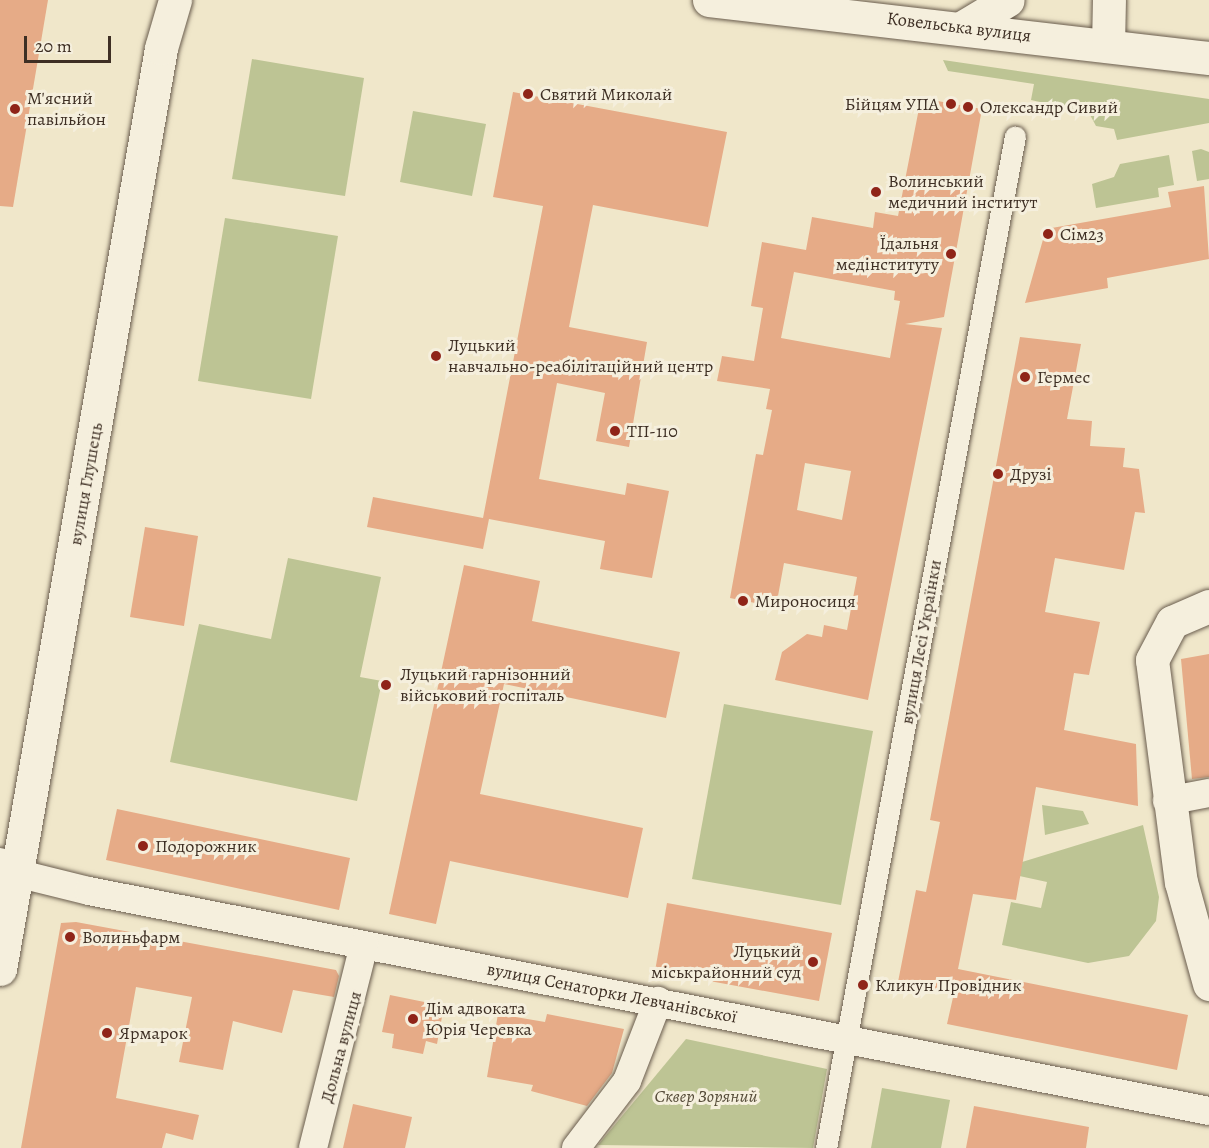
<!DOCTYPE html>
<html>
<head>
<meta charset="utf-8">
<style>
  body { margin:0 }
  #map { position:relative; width:1209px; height:1148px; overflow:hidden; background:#f0e7ca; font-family:Alegreya,serif }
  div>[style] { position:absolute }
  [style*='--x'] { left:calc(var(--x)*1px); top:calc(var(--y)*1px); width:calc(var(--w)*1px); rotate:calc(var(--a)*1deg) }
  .green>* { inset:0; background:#bdc494 }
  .building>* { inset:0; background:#e6ab87 }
  .roads { filter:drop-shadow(0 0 2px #6a5d4e) drop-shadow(0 0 2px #6a5d4e) }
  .pedestrian>* { height:21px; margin:-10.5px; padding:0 10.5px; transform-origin:10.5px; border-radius:10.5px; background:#f5efdd }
  .minor>* { height:28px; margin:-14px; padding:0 14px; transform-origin:14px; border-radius:14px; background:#f5efdd }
  .secondary>* { height:33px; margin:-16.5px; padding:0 16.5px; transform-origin:16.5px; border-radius:16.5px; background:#f5efdd }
  .dots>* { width:16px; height:16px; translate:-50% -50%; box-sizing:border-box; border:3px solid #f5efdd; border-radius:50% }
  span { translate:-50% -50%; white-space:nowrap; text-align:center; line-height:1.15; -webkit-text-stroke:6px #f5efdd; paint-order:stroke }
  .street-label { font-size:18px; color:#3e2f24 }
  .poi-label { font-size:18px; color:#3e2f24 }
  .left { translate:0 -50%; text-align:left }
  .right { translate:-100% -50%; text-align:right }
  .park-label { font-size:18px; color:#574d3a; font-style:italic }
  .scale { position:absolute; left:24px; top:36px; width:87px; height:27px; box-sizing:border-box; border:3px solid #3e2f24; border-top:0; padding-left:8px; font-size:18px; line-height:21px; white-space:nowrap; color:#3e2f24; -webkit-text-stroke:4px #f5efdd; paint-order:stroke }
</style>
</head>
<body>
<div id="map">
  <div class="green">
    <div style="clip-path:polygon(252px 59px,364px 78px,345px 196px,232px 179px)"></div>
    <div style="clip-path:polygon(943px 60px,1209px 99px,1209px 123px,1117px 140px,1114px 129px,1096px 126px,1089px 113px,1031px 100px,1034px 84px,948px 71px)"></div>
    <div style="clip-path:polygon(413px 111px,486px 124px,472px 196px,400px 182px)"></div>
    <div style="clip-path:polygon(1201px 149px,1209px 152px,1209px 179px,1197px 181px,1192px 151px)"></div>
    <div style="clip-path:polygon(1169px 155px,1174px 185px,1158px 188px,1159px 197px,1096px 208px,1092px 184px,1114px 177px,1120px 164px)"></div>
    <div style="clip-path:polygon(225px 218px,338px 236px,311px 399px,198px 381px)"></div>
    <div style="clip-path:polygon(288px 558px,381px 577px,360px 677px,382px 681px,357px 801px,170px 762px,199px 624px,271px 639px)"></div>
    <div style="clip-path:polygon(724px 704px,873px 731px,841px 905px,692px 879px)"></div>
    <div style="clip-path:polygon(1042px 805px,1083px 811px,1089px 824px,1045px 835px)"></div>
    <div style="clip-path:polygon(1143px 825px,1159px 897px,1156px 921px,1129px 956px,1088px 963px,1002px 945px,1011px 902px,1041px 908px,1047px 882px,1015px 875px,1022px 862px)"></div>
    <div style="clip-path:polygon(686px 1039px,827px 1069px,813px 1148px,598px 1145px)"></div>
    <div style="clip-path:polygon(882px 1088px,950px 1100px,941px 1148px,871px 1148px)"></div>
  </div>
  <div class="building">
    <div style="clip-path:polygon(0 0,48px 0,13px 207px,0 206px)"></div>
    <div style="clip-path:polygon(513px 92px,727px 132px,708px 227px,593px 205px,569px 327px,647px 342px,629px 447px,596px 441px,605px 393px,557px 383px,539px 479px,625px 495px,627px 483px,669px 491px,652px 578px,600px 569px,605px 541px,489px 519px,483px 549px,367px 527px,373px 497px,483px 518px,543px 206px,493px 197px)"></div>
    <div style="clip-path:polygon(evenodd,921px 98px,982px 109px,944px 317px,905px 324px,942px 328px,868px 700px,775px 680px,782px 652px,807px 634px,822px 637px,824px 625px,847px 630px,857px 577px,784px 563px,776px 607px,730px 598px,756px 454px,763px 455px,772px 410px,766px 409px,770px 389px,717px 381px,722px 356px,754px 361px,763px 308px,751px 306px,762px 242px,806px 250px,812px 217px,873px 228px,875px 212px,898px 216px,921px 98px,794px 272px,895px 291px,894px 300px,900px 301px,890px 358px,781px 338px,794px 272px,921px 98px,805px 463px,851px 471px,842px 520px,797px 510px,805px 463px)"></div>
    <div style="clip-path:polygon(1204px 186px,1209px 259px,1107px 278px,1108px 288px,1025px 303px,1046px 229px,1171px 207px,1168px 192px)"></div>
    <div style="clip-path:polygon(1020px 337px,1081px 344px,1067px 419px,1092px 421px,1090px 446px,1125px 448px,1123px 467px,1139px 469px,1145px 513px,1135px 512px,1124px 570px,1055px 558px,1045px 612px,1100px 622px,1089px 675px,1074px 673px,1064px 730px,1136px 744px,1138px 806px,1036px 787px,1016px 900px,973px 894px,958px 969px,1188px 1015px,1177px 1070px,947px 1024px,954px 993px,898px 982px,916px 890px,926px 892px,940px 822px,930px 820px)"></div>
    <div style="clip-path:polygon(145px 527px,198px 536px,184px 626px,130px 617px)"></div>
    <div style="clip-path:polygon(464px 565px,540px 581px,532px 621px,680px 652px,666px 718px,504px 684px,480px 794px,643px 828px,628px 898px,450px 861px,436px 924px,389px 914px)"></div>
    <div style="clip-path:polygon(1209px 654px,1209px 777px,1192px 779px,1181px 659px)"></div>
    <div style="clip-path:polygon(117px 809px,350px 858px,339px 910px,106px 860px)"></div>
    <div style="clip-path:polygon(667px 903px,832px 933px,819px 1001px,655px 971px)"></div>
    <div style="clip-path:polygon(76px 922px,336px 970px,339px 976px,334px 997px,293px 990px,282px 1033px,233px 1021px,223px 1070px,179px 1062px,192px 997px,136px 987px,116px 1098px,199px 1115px,193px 1140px,166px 1133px,162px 1148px,21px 1148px,61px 923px)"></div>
    <div style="clip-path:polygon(390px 995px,444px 1006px,437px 1044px,426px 1041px,423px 1054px,392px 1048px,394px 1034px,382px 1032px)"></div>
    <div style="clip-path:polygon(498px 1014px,545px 1022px,547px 1014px,624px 1029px,612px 1073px,587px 1106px,531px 1091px,533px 1085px,487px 1077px)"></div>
    <div style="clip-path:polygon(353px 1104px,412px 1117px,405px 1148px,343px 1148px)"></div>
    <div style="clip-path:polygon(974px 1106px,1089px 1127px,1086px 1148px,966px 1148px)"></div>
  </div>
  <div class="roads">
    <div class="pedestrian">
      <div style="--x:826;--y:1148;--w:1029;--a:-79.42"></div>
    </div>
    <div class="minor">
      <div style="--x:1167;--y:801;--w:43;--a:-10.8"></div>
      <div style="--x:0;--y:862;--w:19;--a:35"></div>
      <div style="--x:16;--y:873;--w:75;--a:13.9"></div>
      <div style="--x:89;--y:891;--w:1141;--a:11.11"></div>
      <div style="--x:313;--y:1148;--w:209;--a:-75.9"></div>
      <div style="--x:576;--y:1148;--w:84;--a:-52.7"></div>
      <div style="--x:627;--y:1081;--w:86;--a:-68.8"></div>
    </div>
    <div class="secondary">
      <div style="--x:709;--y:0;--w:503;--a:6.62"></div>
      <div style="--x:963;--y:27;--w:52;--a:-31"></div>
      <div style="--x:1108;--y:46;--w:46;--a:-88.8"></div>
      <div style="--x:1209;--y:606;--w:40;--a:156.6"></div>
      <div style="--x:1172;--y:622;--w:43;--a:117.8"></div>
      <div style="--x:1152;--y:660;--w:224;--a:82.6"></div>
      <div style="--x:1181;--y:882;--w:106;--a:74.6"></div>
      <div style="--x:0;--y:969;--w:935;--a:-80.08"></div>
      <div style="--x:161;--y:48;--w:50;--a:-73.7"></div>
    </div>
  </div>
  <div class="dots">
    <div style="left:528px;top:94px;background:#8f2418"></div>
    <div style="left:951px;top:104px;background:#8f2418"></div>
    <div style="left:968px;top:107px;background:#8f2418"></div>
    <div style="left:15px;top:109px;background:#8f2418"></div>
    <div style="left:876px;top:192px;background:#8f2418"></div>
    <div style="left:1048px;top:234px;background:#8f2418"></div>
    <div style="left:951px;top:254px;background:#8f2418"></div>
    <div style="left:436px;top:356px;background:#8f2418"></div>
    <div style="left:1025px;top:377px;background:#8f2418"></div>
    <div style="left:615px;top:431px;background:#8f2418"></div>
    <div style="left:998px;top:474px;background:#8f2418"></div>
    <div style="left:743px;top:601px;background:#8f2418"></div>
    <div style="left:386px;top:685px;background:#8f2418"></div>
    <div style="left:143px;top:846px;background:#8f2418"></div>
    <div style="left:70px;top:937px;background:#8f2418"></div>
    <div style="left:813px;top:962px;background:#8f2418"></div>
    <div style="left:863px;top:985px;background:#8f2418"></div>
    <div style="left:413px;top:1019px;background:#8f2418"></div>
    <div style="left:107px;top:1033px;background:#8f2418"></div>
  </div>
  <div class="street-label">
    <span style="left:959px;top:27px;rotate:7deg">Ковельська вулиця</span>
    <span style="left:86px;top:484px;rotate:-80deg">вулиця Глушець</span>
    <span style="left:921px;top:642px;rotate:-80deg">вулиця Лесі Українки</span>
    <span style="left:612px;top:993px;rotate:11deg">вулиця Сенаторки Левчанівської</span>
    <span style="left:341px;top:1047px;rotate:-75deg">Дольна вулиця</span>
  </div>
  <div class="poi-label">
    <span class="left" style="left:540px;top:94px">Святий Миколай</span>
    <span class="left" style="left:27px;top:109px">М'ясний<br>павільйон</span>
    <span class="right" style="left:939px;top:104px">Бійцям УПА</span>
    <span class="left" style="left:980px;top:107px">Олександр Сивий</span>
    <span class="left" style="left:888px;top:192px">Волинський<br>медичний інститут</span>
    <span class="left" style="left:1060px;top:234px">Сім23</span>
    <span class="right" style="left:939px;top:254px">Їдальня<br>медінституту</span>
    <span class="left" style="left:448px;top:356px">Луцький<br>навчально-реабілітаційний центр</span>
    <span class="left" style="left:1037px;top:377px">Гермес</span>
    <span class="left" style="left:627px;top:431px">ТП-110</span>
    <span class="left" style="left:1010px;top:474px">Друзі</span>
    <span class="left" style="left:755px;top:601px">Мироносиця</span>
    <span class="left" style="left:400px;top:685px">Луцький гарнізонний<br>військовий госпіталь</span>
    <span class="left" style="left:155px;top:846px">Подорожник</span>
    <span class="left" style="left:82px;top:937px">Волиньфарм</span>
    <span class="right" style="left:801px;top:962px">Луцький<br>міськрайонний суд</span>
    <span class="left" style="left:875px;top:985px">Кликун Провідник</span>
    <span class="left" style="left:425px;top:1019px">Дім адвоката<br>Юрія Черевка</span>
    <span class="left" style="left:119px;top:1033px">Ярмарок</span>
  </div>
  <div class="park-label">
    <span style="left:706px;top:1096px">Сквер Зоряний</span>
  </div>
  <div class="scale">20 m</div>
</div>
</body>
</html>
